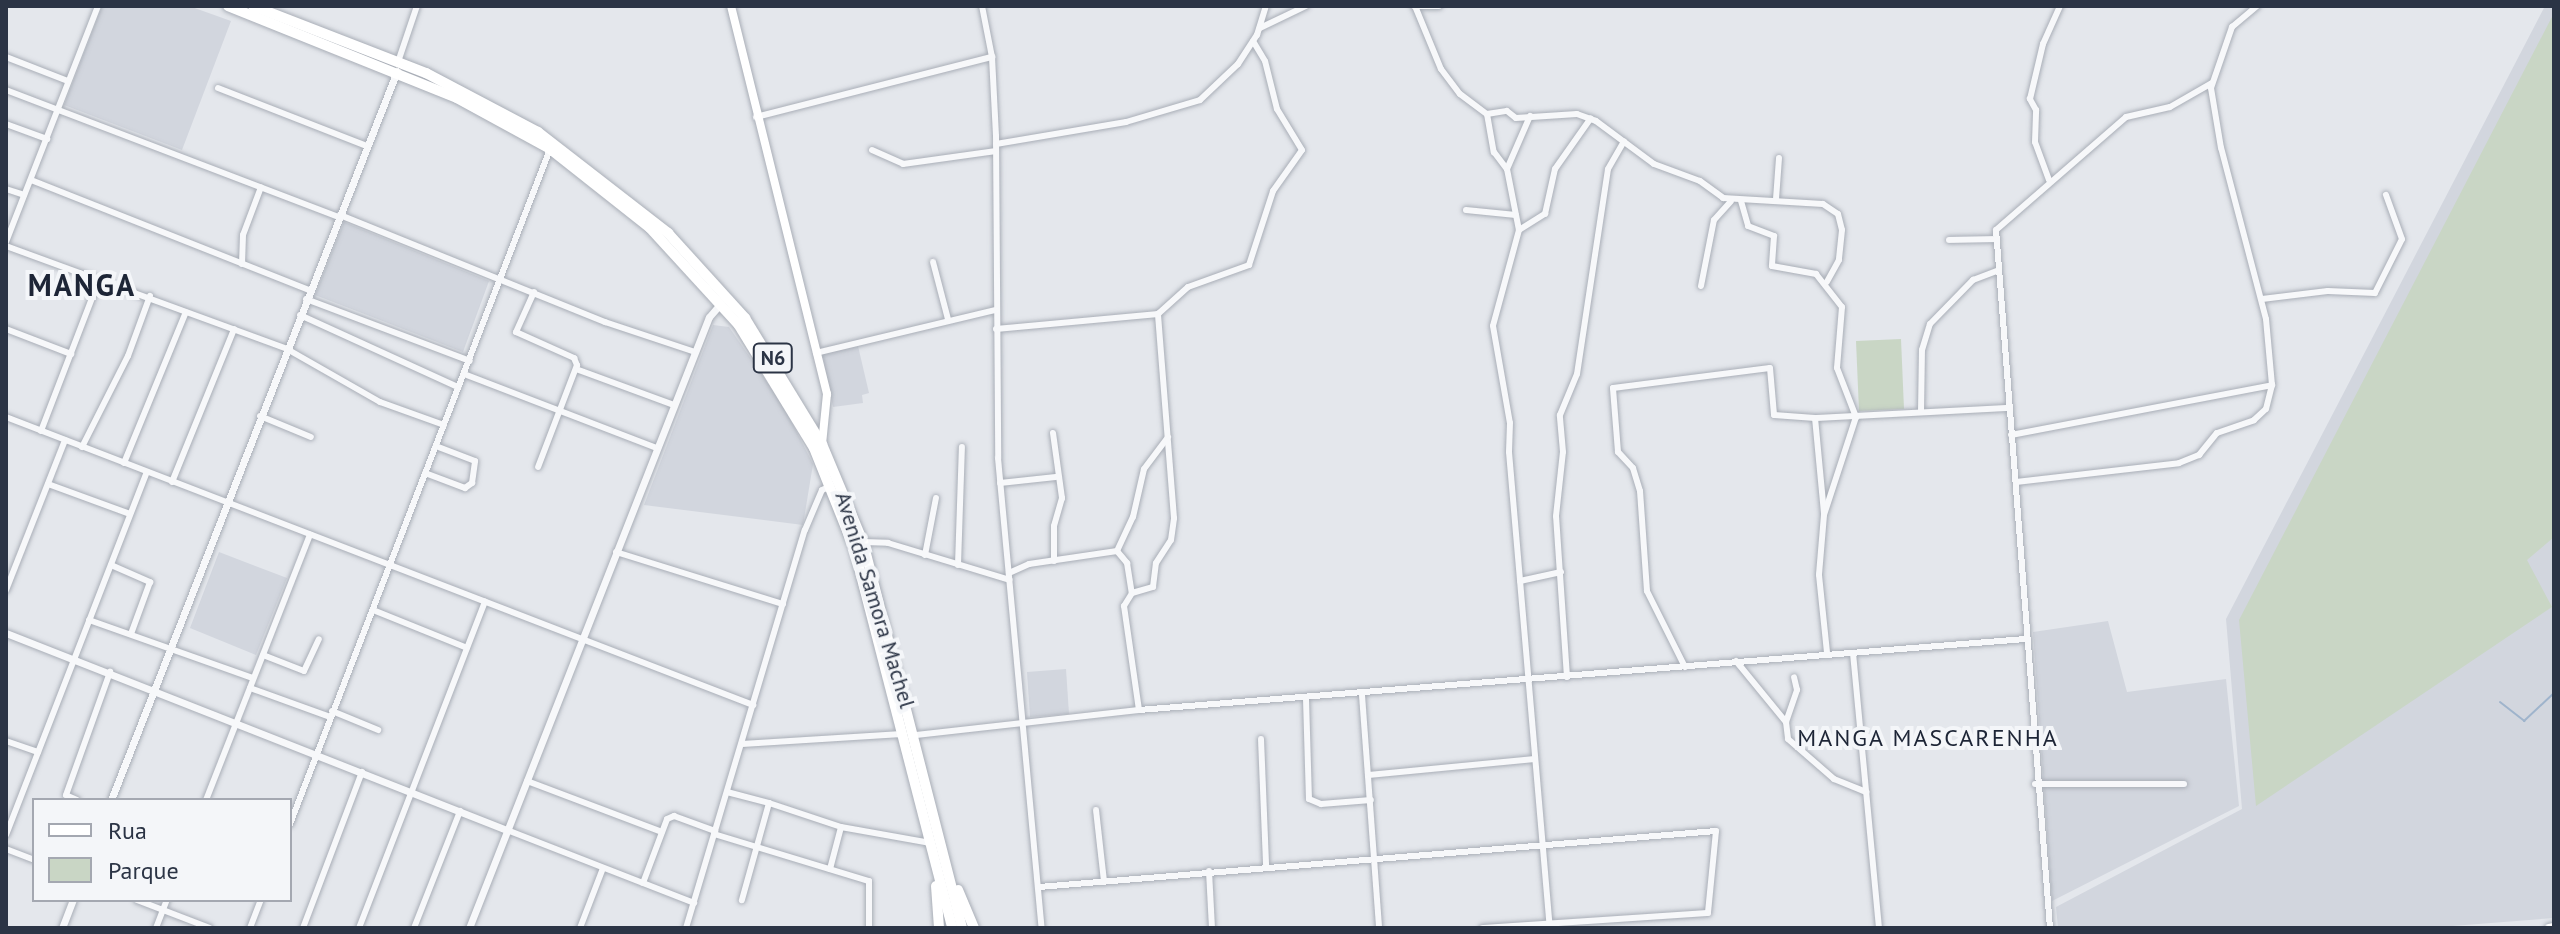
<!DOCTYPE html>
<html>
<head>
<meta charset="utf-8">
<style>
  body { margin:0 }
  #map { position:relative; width:2560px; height:934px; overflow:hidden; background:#e4e7ec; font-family:"PT Sans",sans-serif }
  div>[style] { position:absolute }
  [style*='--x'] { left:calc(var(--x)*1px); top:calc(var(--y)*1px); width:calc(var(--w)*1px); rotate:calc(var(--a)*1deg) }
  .built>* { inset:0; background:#d2d6de }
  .green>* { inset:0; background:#c9d6c5 }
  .stream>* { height:2px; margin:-1px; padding:0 1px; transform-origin:1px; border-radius:1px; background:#9fb4cc }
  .roads { filter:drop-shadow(0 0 2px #a9aeb7) drop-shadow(0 0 2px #a9aeb7) }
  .minor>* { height:6px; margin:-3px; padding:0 3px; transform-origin:3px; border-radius:3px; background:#f7f8fa }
  .tertiary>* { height:7px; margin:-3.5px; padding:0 3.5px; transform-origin:3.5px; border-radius:3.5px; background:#f7f8fa }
  .secondary>* { height:8px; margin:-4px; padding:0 4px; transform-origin:4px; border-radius:4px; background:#fff }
  .trunk>* { height:10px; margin:-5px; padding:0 5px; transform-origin:5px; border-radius:5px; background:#fff }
  span { translate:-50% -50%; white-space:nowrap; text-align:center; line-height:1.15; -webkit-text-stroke:8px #f4f6f9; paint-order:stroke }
  .shield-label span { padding:2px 6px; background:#f4f6f9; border:2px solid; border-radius:6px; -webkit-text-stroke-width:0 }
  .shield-label { font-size:20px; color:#2b3445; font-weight:700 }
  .street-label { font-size:22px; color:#2b3445 }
  .neighbourhood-label { font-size:24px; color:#1d2536; letter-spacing:2px }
  .district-label { font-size:30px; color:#1d2536; font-weight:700; letter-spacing:2px }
  .frame { position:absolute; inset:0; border:8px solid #2b3445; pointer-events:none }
  .legend { position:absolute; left:32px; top:798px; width:260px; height:104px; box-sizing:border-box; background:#f4f6f9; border:2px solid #a4a8b1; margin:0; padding:10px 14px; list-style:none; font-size:24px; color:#2b3445 }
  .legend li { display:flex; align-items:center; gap:16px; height:40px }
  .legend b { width:40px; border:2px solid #a4a8b1 }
</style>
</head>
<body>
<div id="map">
  <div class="built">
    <div style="clip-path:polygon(102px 6px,189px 6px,231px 21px,182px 150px,64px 105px)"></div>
    <div style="clip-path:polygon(2545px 6px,2554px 6px,2554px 918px,2427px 928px,2058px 928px,2056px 907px,2242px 809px,2226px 619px)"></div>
    <div style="clip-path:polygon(344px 222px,489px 281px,463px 352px,315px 295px)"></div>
    <div style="clip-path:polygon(713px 325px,729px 327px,783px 405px,813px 464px,803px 525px,644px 505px)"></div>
    <div style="clip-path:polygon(858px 346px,869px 393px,862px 395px,863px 403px,833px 407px,822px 353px)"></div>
    <div style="clip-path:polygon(219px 552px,287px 578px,256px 655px,190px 628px)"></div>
    <div style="clip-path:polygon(2108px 621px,2127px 692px,2226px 679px,2239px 806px,2052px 901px,2033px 632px)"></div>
    <div style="clip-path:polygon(1066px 669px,1069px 714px,1030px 717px,1027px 672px)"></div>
  </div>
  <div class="green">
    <div style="clip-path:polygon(2554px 13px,2554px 537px,2527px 560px,2552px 607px,2256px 806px,2239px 620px)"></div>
    <div style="clip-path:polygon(1901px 339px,1904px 409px,1859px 411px,1856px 341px)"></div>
  </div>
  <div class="stream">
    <div style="--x:2500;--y:702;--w:31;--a:38"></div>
    <div style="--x:2524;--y:721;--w:41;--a:-43"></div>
  </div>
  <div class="roads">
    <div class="minor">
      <div style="--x:982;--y:6;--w:52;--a:78.9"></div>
      <div style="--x:992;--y:57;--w:79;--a:87.1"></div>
      <div style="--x:996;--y:136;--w:322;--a:89.6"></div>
      <div style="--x:998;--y:458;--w:472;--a:84.7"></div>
      <div style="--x:1414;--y:6;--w:25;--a:0"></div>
      <div style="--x:1415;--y:6;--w:68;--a:67.6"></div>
      <div style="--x:1441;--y:69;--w:31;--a:53"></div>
      <div style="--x:1460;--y:94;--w:34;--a:37"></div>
      <div style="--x:1487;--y:114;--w:39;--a:80"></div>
      <div style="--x:1494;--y:152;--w:21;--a:53"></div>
      <div style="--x:1507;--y:169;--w:62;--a:78.9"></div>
      <div style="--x:1519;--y:230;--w:99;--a:105.2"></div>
      <div style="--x:1493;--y:326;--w:98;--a:80.1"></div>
      <div style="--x:1510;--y:423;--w:29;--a:92"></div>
      <div style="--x:1509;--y:452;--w:478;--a:85.1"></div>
      <div style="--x:1260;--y:28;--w:51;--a:-25.6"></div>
      <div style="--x:6;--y:57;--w:66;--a:21.2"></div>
      <div style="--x:398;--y:62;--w:59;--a:-71.3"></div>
      <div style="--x:218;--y:88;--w:160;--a:21.3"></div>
      <div style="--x:6;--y:90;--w:356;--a:20.9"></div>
      <div style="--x:1487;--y:114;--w:20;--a:-9"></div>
      <div style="--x:1507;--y:111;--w:11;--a:38"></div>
      <div style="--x:1516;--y:118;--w:61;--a:-3.8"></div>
      <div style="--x:1577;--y:114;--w:20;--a:20"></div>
      <div style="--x:1596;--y:121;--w:72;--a:36.6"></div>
      <div style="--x:1654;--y:164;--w:49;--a:20.3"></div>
      <div style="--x:1700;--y:181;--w:29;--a:36"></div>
      <div style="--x:1723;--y:198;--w:100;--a:3.4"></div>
      <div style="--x:1823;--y:204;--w:18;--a:34"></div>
      <div style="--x:1838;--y:214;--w:16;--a:76"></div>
      <div style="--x:1842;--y:230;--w:30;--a:96"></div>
      <div style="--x:1839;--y:260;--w:25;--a:119"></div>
      <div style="--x:756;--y:117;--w:244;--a:-14.3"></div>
      <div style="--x:6;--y:124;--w:44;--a:20.1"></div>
      <div style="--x:996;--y:144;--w:132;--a:-9.6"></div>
      <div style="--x:1126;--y:122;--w:77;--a:-16.6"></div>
      <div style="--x:1200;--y:100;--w:52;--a:-43.5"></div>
      <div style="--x:1238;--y:64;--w:35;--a:-57"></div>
      <div style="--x:1257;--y:35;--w:30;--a:-73"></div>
      <div style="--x:872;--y:150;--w:34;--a:24"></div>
      <div style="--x:903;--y:164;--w:94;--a:-8"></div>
      <div style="--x:1507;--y:169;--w:58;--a:-66.5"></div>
      <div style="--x:31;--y:180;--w:299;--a:21.6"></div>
      <div style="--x:2049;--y:180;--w:40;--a:-110.2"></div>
      <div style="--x:2035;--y:142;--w:32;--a:-88"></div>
      <div style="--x:2036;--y:110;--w:13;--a:-119"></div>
      <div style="--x:2030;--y:99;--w:57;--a:-76.7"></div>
      <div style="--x:2043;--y:44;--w:42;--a:-65.9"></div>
      <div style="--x:6;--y:189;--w:19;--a:18"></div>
      <div style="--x:1776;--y:199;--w:41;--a:-85.8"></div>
      <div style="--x:1741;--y:201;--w:26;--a:74"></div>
      <div style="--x:1748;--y:226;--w:28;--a:21"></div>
      <div style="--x:1774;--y:236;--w:30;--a:94"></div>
      <div style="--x:1772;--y:266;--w:45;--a:10.3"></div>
      <div style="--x:1816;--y:274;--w:42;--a:51.8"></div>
      <div style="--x:1842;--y:307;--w:61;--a:94.7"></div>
      <div style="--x:1837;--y:368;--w:53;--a:68.8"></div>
      <div style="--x:1856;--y:417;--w:103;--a:108.1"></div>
      <div style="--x:1824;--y:515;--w:60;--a:94.8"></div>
      <div style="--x:1819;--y:575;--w:78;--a:84.1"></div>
      <div style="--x:1466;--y:210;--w:50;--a:5.7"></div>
      <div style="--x:340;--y:215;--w:286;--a:22"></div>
      <div style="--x:605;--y:322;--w:95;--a:18.4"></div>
      <div style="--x:1519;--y:230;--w:31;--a:-32"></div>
      <div style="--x:1545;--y:214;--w:46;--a:-77.5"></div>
      <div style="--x:1555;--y:169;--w:62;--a:-54.8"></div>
      <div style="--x:1949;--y:240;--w:46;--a:-1.2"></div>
      <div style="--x:6;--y:242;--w:253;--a:-68.7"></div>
      <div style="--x:6;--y:246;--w:299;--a:20.1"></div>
      <div style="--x:287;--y:349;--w:107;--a:29.7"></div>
      <div style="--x:380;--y:402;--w:68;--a:19.8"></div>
      <div style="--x:933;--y:262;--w:59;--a:75.3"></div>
      <div style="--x:242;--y:264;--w:29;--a:-88"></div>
      <div style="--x:243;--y:235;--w:51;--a:-69.4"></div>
      <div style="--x:1701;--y:286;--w:67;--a:-78.9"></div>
      <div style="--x:1714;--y:220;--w:25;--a:-48"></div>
      <div style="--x:534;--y:292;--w:44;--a:114.2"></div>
      <div style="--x:516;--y:332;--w:64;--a:24.1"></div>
      <div style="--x:574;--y:358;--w:8;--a:67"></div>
      <div style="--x:577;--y:365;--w:109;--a:110.9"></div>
      <div style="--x:306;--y:299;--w:175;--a:20.7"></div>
      <div style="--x:2262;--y:299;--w:66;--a:-6.9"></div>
      <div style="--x:2328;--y:291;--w:47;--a:2.4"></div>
      <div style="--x:2375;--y:293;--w:60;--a:-63.4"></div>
      <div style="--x:2402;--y:239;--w:47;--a:-110"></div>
      <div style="--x:300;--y:315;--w:174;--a:24.5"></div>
      <div style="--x:6;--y:329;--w:70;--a:21"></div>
      <div style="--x:996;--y:329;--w:163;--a:-5.3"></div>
      <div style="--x:1158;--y:314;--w:40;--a:-42"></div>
      <div style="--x:1188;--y:287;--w:65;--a:-19.8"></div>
      <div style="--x:1249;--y:265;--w:78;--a:-72"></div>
      <div style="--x:1273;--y:191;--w:50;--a:-54.7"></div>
      <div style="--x:1302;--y:150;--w:48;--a:-121.4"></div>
      <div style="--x:1277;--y:109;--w:49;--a:-104"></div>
      <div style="--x:1265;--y:61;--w:23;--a:-121"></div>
      <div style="--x:816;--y:353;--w:184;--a:-13.5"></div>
      <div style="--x:576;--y:369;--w:104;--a:20.2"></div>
      <div style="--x:464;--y:374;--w:207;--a:21"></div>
      <div style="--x:1921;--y:412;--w:62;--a:-89.1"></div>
      <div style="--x:1922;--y:350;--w:27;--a:-73"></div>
      <div style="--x:1930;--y:324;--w:62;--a:-45.7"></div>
      <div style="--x:1973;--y:280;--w:26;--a:-21"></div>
      <div style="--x:260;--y:416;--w:55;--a:22.4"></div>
      <div style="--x:6;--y:417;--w:801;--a:21.08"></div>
      <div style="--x:41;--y:431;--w:162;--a:-69"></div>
      <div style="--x:1053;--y:433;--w:66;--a:82.1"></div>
      <div style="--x:1062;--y:498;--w:29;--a:106"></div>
      <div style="--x:1054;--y:526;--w:35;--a:90"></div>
      <div style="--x:2011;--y:435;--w:266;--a:-10.8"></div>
      <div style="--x:82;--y:447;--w:102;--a:-63.2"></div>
      <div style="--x:128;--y:356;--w:64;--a:-69.9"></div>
      <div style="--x:124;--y:463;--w:163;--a:-67.7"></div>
      <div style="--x:425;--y:473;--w:43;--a:20.6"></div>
      <div style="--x:465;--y:488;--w:9;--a:-36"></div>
      <div style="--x:472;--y:483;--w:22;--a:-82"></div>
      <div style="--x:475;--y:461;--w:42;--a:-159"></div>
      <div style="--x:172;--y:482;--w:165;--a:-67.9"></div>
      <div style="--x:2016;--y:482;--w:164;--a:-6.6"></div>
      <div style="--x:2179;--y:463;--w:22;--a:-22"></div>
      <div style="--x:2199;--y:455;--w:28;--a:-51"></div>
      <div style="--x:2217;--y:433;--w:39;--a:-19"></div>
      <div style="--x:2254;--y:420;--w:16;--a:-43"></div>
      <div style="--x:2266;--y:409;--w:25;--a:-76"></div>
      <div style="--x:2272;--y:385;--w:66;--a:-95.2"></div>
      <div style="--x:2266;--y:319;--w:177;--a:-104.7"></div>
      <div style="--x:2221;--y:148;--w:61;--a:-99.5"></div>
      <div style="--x:2211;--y:88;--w:65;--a:-71"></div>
      <div style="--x:2232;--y:27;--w:33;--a:-40"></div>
      <div style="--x:1000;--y:483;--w:56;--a:-6.1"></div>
      <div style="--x:48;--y:484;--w:87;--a:20.1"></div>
      <div style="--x:1824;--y:513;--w:95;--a:-95.4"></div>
      <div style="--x:1815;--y:418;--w:193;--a:-3"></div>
      <div style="--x:863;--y:542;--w:25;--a:2"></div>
      <div style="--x:888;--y:543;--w:127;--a:16.9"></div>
      <div style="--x:1117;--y:551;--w:16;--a:50"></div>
      <div style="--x:1127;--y:563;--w:30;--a:81"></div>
      <div style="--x:616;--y:552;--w:175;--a:17.3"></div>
      <div style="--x:925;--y:555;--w:58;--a:-79.1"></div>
      <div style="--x:111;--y:565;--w:43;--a:23.6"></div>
      <div style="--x:150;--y:582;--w:55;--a:110.1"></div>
      <div style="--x:958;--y:565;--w:118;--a:-88.1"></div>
      <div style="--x:1009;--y:573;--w:22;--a:-24"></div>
      <div style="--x:1029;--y:564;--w:89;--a:-8.4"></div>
      <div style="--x:1117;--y:551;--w:38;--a:-65"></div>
      <div style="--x:1133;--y:517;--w:49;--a:-77.1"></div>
      <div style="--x:1144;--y:469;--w:40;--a:-53"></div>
      <div style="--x:1520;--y:581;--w:42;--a:-12.4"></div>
      <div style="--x:6;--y:590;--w:161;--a:-68.5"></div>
      <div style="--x:373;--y:610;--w:101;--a:22"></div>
      <div style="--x:89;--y:620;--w:174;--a:19.5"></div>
      <div style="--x:1853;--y:653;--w:276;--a:84.6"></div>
      <div style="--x:263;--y:655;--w:44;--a:21.3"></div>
      <div style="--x:304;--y:671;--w:35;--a:-65"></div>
      <div style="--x:1736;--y:661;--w:79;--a:50.7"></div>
      <div style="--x:1786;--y:722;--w:34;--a:-71"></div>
      <div style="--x:1797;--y:690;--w:13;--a:-103"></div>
      <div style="--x:1685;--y:667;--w:85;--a:-116.6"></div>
      <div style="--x:1647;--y:591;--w:100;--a:-94"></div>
      <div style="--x:1640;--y:491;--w:24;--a:-107"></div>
      <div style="--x:1633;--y:468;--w:22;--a:-133"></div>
      <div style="--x:1618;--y:452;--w:64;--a:-94.5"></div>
      <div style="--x:1613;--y:388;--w:158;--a:-7.3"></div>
      <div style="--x:1770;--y:368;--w:47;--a:85.1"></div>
      <div style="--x:1774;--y:415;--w:41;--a:4.2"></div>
      <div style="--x:1567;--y:677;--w:161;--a:-93.9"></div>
      <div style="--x:1556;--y:516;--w:64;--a:-83.8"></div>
      <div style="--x:1563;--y:452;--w:37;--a:-95"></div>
      <div style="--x:1560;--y:415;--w:44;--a:-67.5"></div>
      <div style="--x:1577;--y:374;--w:207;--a:-81.4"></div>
      <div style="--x:1608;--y:169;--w:32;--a:-60"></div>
      <div style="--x:250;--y:688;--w:85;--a:19.9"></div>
      <div style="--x:1362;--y:695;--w:234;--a:85.8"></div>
      <div style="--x:1306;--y:699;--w:100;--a:88.3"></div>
      <div style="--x:1309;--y:799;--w:13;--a:23"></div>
      <div style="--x:1321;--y:804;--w:50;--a:-4.6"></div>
      <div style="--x:1139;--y:710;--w:105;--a:-98.2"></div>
      <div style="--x:1124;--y:606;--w:15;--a:-58"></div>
      <div style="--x:1132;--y:593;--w:22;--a:-16"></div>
      <div style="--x:1153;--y:587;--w:24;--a:-83"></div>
      <div style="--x:1156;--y:563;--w:27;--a:-57"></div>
      <div style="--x:1171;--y:540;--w:22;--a:-82"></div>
      <div style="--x:1174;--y:518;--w:205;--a:-94.5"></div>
      <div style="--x:332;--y:711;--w:50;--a:22.4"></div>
      <div style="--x:1786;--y:722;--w:17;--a:83"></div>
      <div style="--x:1788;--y:739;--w:61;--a:41"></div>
      <div style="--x:1834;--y:779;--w:35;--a:22"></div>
      <div style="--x:916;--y:735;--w:224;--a:-6.4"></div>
      <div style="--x:1139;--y:710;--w:890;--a:-4.58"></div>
      <div style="--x:1261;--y:739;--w:126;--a:87.7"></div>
      <div style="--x:6;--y:741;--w:34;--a:19"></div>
      <div style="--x:742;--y:744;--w:160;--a:-3.6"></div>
      <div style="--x:1369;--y:775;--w:166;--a:-5.5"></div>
      <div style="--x:527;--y:781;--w:144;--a:20.7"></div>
      <div style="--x:2035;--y:784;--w:149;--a:0"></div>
      <div style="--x:727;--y:792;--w:43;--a:14.7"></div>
      <div style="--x:769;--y:803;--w:101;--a:105.6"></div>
      <div style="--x:77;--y:800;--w:12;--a:-156"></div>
      <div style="--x:66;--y:795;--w:131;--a:-70.3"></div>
      <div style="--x:206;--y:800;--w:285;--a:-68.6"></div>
      <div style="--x:769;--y:803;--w:76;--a:18.4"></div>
      <div style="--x:1096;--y:810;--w:71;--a:83.6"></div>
      <div style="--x:290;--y:824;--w:723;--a:-68.93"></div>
      <div style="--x:507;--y:830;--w:201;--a:21.3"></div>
      <div style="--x:714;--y:834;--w:162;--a:16.9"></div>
      <div style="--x:869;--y:881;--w:47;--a:90"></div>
      <div style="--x:6;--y:835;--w:389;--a:-68.8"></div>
      <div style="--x:6;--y:849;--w:30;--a:21"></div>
      <div style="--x:830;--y:869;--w:43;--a:-75.3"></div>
      <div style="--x:841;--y:827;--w:91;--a:10.1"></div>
      <div style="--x:1209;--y:871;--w:57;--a:87"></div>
      <div style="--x:643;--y:883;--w:68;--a:-69.4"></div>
      <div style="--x:667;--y:819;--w:8;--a:-23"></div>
      <div style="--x:674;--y:816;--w:44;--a:20.1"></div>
      <div style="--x:1039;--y:887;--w:679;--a:-4.73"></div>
      <div style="--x:1716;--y:831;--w:82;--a:95.6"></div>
      <div style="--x:1708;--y:913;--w:226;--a:176.2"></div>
      <div style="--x:137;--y:900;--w:78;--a:21"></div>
      <div style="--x:156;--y:928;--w:30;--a:-69"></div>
      <div style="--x:250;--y:928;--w:30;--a:-69"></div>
      <div style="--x:303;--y:928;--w:167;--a:-69.3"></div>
      <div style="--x:359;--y:928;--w:350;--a:-68.9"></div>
      <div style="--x:414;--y:928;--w:126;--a:-68.5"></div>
      <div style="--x:580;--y:928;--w:64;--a:-69"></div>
      <div style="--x:686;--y:928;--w:415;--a:-73.4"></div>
      <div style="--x:805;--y:530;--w:43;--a:-67"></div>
      <div style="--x:822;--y:490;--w:10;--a:-24"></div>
      <div style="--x:2050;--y:928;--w:700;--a:-94.42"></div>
      <div style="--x:1996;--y:230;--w:172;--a:-41"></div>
      <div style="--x:2126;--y:117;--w:45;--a:-12.8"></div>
      <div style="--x:2170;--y:107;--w:48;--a:-29.7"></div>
    </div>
    <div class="tertiary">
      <div style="--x:6;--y:633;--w:538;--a:21.47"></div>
      <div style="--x:111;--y:800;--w:783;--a:-68.58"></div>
      <div style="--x:62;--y:928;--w:30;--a:-69"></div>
      <div style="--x:469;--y:928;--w:656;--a:-68.56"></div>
      <div style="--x:709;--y:317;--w:18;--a:-49"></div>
    </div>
    <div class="secondary">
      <div style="--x:731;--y:6;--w:400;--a:76.1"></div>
      <div style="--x:827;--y:394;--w:50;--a:95.7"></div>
      <div style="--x:2549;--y:928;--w:5;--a:-11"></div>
    </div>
    <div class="trunk">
      <div style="--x:228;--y:6;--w:247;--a:21.9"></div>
      <div style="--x:457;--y:98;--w:106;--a:28.7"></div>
      <div style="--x:550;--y:149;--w:127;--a:38.3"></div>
      <div style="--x:650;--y:228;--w:130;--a:47.5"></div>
      <div style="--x:738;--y:324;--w:145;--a:58.5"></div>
      <div style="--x:814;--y:448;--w:108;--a:68.2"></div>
      <div style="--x:854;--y:548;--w:392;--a:75.5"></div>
      <div style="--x:253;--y:6;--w:186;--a:21.2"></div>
      <div style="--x:426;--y:73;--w:127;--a:27.8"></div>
      <div style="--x:538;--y:132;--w:165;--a:37.8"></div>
      <div style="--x:668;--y:233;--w:115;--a:47.8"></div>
      <div style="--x:745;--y:318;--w:148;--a:58.6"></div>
      <div style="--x:822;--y:444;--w:106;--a:67.3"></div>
      <div style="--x:863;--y:542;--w:398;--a:75.6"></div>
      <div style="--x:936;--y:886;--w:42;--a:85.9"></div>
      <div style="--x:958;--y:890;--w:41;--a:67.2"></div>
    </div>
  </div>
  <div class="shield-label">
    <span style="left:773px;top:358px">N6</span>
  </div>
  <div class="street-label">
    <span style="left:875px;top:600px;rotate:73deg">Avenida Samora Machel</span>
  </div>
  <div class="neighbourhood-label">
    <span style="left:1928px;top:738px">MANGA MASCARENHA</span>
  </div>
  <div class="district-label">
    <span style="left:82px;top:285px">MANGA</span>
  </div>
  <div class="frame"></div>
  <ul class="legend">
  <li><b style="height:10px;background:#fff"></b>Rua</li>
  <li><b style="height:22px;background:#c9d6c5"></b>Parque</li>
  </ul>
</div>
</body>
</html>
